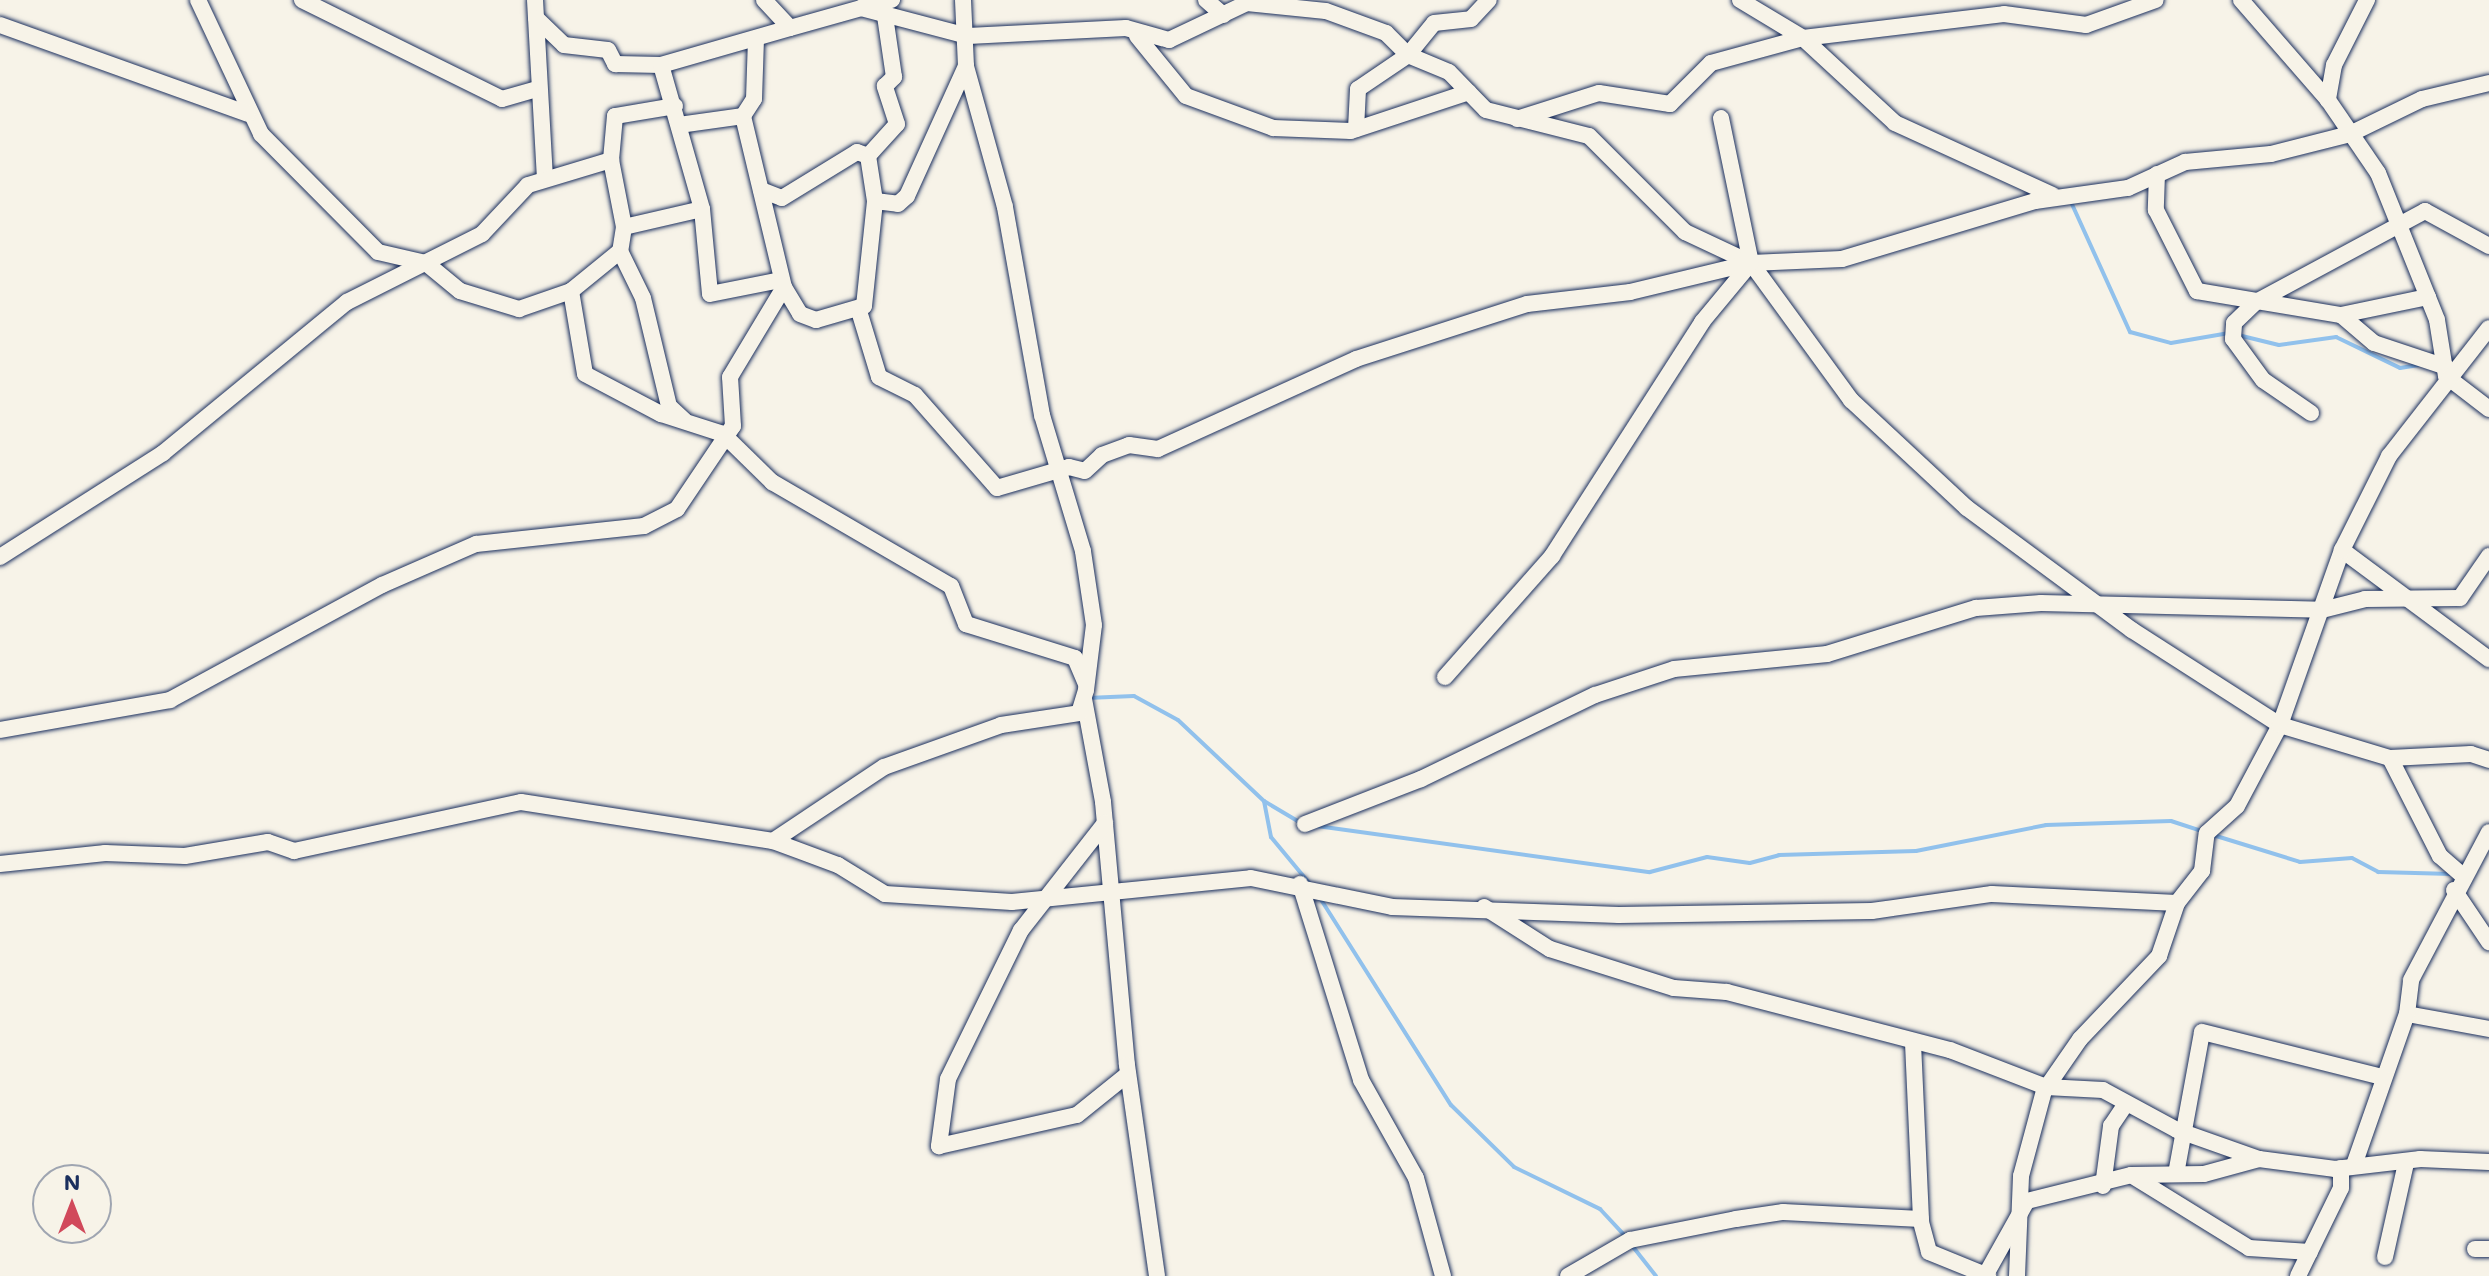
<!DOCTYPE html>
<html>
<head>
<meta charset="utf-8">
<style>
  body { margin:0 }
  #map { position:relative; width:2489px; height:1276px; overflow:hidden; background:#f7f3e8; font-family:Mali,sans-serif }
  div>[style] { position:absolute }
  [style*='--x'] { left:calc(var(--x)*1px); top:calc(var(--y)*1px); width:calc(var(--w)*1px); rotate:calc(var(--a)*1deg) }
  .stream>* { height:4px; margin:-2px; padding:0 2px; transform-origin:2px; border-radius:2px; background:#91c1ec }
  .roads { filter:drop-shadow(0 0 2px #1b2f5e) drop-shadow(0 0 2px #1b2f5e) }
  .minor>* { height:16px; margin:-8px; padding:0 8px; transform-origin:8px; border-radius:8px; background:#f7f3e8 }
  span { translate:-50% -50%; white-space:nowrap; text-align:center; line-height:1.15; -webkit-text-stroke:6px #f7f3e8; paint-order:stroke }
  .north { position:absolute; left:32px; top:1164px; width:80px; height:80px; box-sizing:border-box; background:#f7f3e8; border:2px solid #9fa5b1; border-radius:50%; rotate:0deg; font-size:22px; font-weight:700; line-height:32px; text-align:center; color:#1b2f5e }
  .north::after { content:''; display:block; margin:auto; width:28px; height:36px; background:#d1495b; clip-path:polygon(50% 0,100% 100%,50% 72%,0 100%) }
</style>
</head>
<body>
<div id="map">
  <div class="stream">
    <div style="--x:2071;--y:202;--w:143;--a:65.6"></div>
    <div style="--x:2130;--y:332;--w:42;--a:15"></div>
    <div style="--x:2171;--y:343;--w:59;--a:-9.8"></div>
    <div style="--x:2238;--y:335;--w:42;--a:13.7"></div>
    <div style="--x:2279;--y:345;--w:58;--a:-8"></div>
    <div style="--x:2336;--y:337;--w:71;--a:25.8"></div>
    <div style="--x:2400;--y:368;--w:19;--a:-9"></div>
    <div style="--x:1087;--y:698;--w:47;--a:-2.4"></div>
    <div style="--x:1134;--y:696;--w:50;--a:28.6"></div>
    <div style="--x:1178;--y:720;--w:118;--a:43.3"></div>
    <div style="--x:1264;--y:801;--w:43;--a:30.7"></div>
    <div style="--x:1264;--y:801;--w:37;--a:79"></div>
    <div style="--x:1271;--y:837;--w:61;--a:50.3"></div>
    <div style="--x:1317;--y:826;--w:336;--a:7.9"></div>
    <div style="--x:1650;--y:872;--w:59;--a:-14.7"></div>
    <div style="--x:1707;--y:857;--w:43;--a:7.9"></div>
    <div style="--x:1750;--y:863;--w:30;--a:-15"></div>
    <div style="--x:1779;--y:855;--w:137;--a:-1.7"></div>
    <div style="--x:1916;--y:851;--w:133;--a:-11.3"></div>
    <div style="--x:2046;--y:825;--w:125;--a:-1.8"></div>
    <div style="--x:2171;--y:821;--w:35;--a:18"></div>
    <div style="--x:2213;--y:835;--w:91;--a:17.2"></div>
    <div style="--x:2300;--y:862;--w:52;--a:-4.4"></div>
    <div style="--x:2352;--y:858;--w:30;--a:28"></div>
    <div style="--x:2378;--y:872;--w:74;--a:1.5"></div>
    <div style="--x:1320;--y:898;--w:245;--a:57.7"></div>
    <div style="--x:1451;--y:1105;--w:88;--a:44.5"></div>
    <div style="--x:1514;--y:1167;--w:96;--a:26"></div>
    <div style="--x:1600;--y:1209;--w:37;--a:47"></div>
    <div style="--x:1630;--y:1243;--w:42;--a:51.8"></div>
  </div>
  <div class="roads">
    <div class="minor">
      <div style="--x:198;--y:0;--w:148;--a:64.8"></div>
      <div style="--x:261;--y:134;--w:166;--a:45.2"></div>
      <div style="--x:378;--y:252;--w:49;--a:12.9"></div>
      <div style="--x:426;--y:263;--w:44;--a:39.5"></div>
      <div style="--x:460;--y:291;--w:62;--a:17"></div>
      <div style="--x:519;--y:309;--w:55;--a:-19.1"></div>
      <div style="--x:571;--y:291;--w:63;--a:-39.2"></div>
      <div style="--x:302;--y:0;--w:223;--a:26.3"></div>
      <div style="--x:502;--y:99;--w:35;--a:-16"></div>
      <div style="--x:535;--y:0;--w:179;--a:86.8"></div>
      <div style="--x:764;--y:0;--w:38;--a:47"></div>
      <div style="--x:790;--y:28;--w:74;--a:-15.7"></div>
      <div style="--x:861;--y:8;--w:111;--a:14.7"></div>
      <div style="--x:968;--y:36;--w:158;--a:-2.9"></div>
      <div style="--x:1126;--y:28;--w:45;--a:15.6"></div>
      <div style="--x:1169;--y:40;--w:86;--a:-25.4"></div>
      <div style="--x:1247;--y:3;--w:79;--a:5.8"></div>
      <div style="--x:1326;--y:11;--w:64;--a:20.1"></div>
      <div style="--x:1386;--y:33;--w:31;--a:45"></div>
      <div style="--x:1408;--y:55;--w:44;--a:22.5"></div>
      <div style="--x:1449;--y:72;--w:53;--a:45.8"></div>
      <div style="--x:1486;--y:110;--w:106;--a:14.2"></div>
      <div style="--x:1589;--y:136;--w:136;--a:45"></div>
      <div style="--x:1685;--y:232;--w:73;--a:25.2"></div>
      <div style="--x:1751;--y:263;--w:170;--a:53.9"></div>
      <div style="--x:1851;--y:400;--w:158;--a:43"></div>
      <div style="--x:1967;--y:508;--w:205;--a:36.5"></div>
      <div style="--x:2132;--y:630;--w:176;--a:32.7"></div>
      <div style="--x:2280;--y:725;--w:115;--a:16.7"></div>
      <div style="--x:2390;--y:758;--w:81;--a:-2.8"></div>
      <div style="--x:2471;--y:754;--w:19;--a:18"></div>
      <div style="--x:1206;--y:0;--w:23;--a:41"></div>
      <div style="--x:1740;--y:0;--w:74;--a:31.1"></div>
      <div style="--x:1803;--y:38;--w:125;--a:42.7"></div>
      <div style="--x:1895;--y:123;--w:173;--a:24.6"></div>
      <div style="--x:2241;--y:0;--w:133;--a:49"></div>
      <div style="--x:2367;--y:0;--w:73;--a:116.9"></div>
      <div style="--x:2334;--y:65;--w:36;--a:100"></div>
      <div style="--x:2328;--y:100;--w:88;--a:55.6"></div>
      <div style="--x:2378;--y:173;--w:158;--a:68.1"></div>
      <div style="--x:2437;--y:320;--w:57;--a:80.9"></div>
      <div style="--x:863;--y:7;--w:30;--a:-14"></div>
      <div style="--x:536;--y:18;--w:39;--a:44"></div>
      <div style="--x:564;--y:45;--w:44;--a:6.5"></div>
      <div style="--x:608;--y:50;--w:16;--a:63"></div>
      <div style="--x:615;--y:64;--w:46;--a:1.2"></div>
      <div style="--x:661;--y:65;--w:134;--a:-16"></div>
      <div style="--x:0;--y:25;--w:263;--a:19.7"></div>
      <div style="--x:1137;--y:36;--w:77;--a:50.8"></div>
      <div style="--x:1186;--y:96;--w:93;--a:20.2"></div>
      <div style="--x:1273;--y:128;--w:78;--a:2.2"></div>
      <div style="--x:1351;--y:131;--w:124;--a:-18.3"></div>
      <div style="--x:661;--y:65;--w:150;--a:74.1"></div>
      <div style="--x:702;--y:209;--w:85;--a:84.6"></div>
      <div style="--x:710;--y:294;--w:72;--a:-11.2"></div>
      <div style="--x:675;--y:106;--w:61;--a:170.5"></div>
      <div style="--x:615;--y:116;--w:44;--a:95.2"></div>
      <div style="--x:611;--y:160;--w:68;--a:79"></div>
      <div style="--x:624;--y:227;--w:24;--a:99"></div>
      <div style="--x:620;--y:251;--w:52;--a:63.9"></div>
      <div style="--x:643;--y:298;--w:111;--a:76.5"></div>
      <div style="--x:669;--y:406;--w:21;--a:43"></div>
      <div style="--x:1517;--y:119;--w:86;--a:-17.6"></div>
      <div style="--x:1599;--y:93;--w:72;--a:8.8"></div>
      <div style="--x:1670;--y:104;--w:58;--a:-45"></div>
      <div style="--x:1711;--y:63;--w:95;--a:-15.2"></div>
      <div style="--x:1803;--y:38;--w:202;--a:-6.8"></div>
      <div style="--x:2004;--y:14;--w:83;--a:7.6"></div>
      <div style="--x:2086;--y:25;--w:74;--a:-19.7"></div>
      <div style="--x:679;--y:125;--w:65;--a:-8"></div>
      <div style="--x:1356;--y:129;--w:40;--a:-87.1"></div>
      <div style="--x:1358;--y:89;--w:60;--a:-34.2"></div>
      <div style="--x:1408;--y:55;--w:41;--a:-50.9"></div>
      <div style="--x:1434;--y:23;--w:37;--a:-6"></div>
      <div style="--x:1471;--y:19;--w:26;--a:-47"></div>
      <div style="--x:2157;--y:174;--w:36;--a:92"></div>
      <div style="--x:2156;--y:210;--w:91;--a:63.2"></div>
      <div style="--x:2197;--y:291;--w:146;--a:9.5"></div>
      <div style="--x:2341;--y:315;--w:43;--a:40.3"></div>
      <div style="--x:2374;--y:343;--w:76;--a:18.4"></div>
      <div style="--x:761;--y:190;--w:22;--a:21"></div>
      <div style="--x:782;--y:198;--w:88;--a:-31.5"></div>
      <div style="--x:857;--y:152;--w:12;--a:20"></div>
      <div style="--x:875;--y:201;--w:23;--a:7"></div>
      <div style="--x:898;--y:204;--w:12;--a:-42"></div>
      <div style="--x:907;--y:196;--w:143;--a:-65.6"></div>
      <div style="--x:624;--y:227;--w:80;--a:-13"></div>
      <div style="--x:784;--y:287;--w:31;--a:59"></div>
      <div style="--x:800;--y:314;--w:17;--a:21"></div>
      <div style="--x:816;--y:320;--w:50;--a:-16.3"></div>
      <div style="--x:864;--y:306;--w:106;--a:-84"></div>
      <div style="--x:875;--y:201;--w:46;--a:-98.8"></div>
      <div style="--x:868;--y:156;--w:43;--a:-47.8"></div>
      <div style="--x:897;--y:124;--w:40;--a:-108"></div>
      <div style="--x:885;--y:86;--w:13;--a:-45"></div>
      <div style="--x:894;--y:77;--w:62;--a:-98.4"></div>
      <div style="--x:571;--y:291;--w:84;--a:80.4"></div>
      <div style="--x:585;--y:374;--w:86;--a:27.8"></div>
      <div style="--x:661;--y:414;--w:65;--a:17.9"></div>
      <div style="--x:723;--y:434;--w:69;--a:44.4"></div>
      <div style="--x:772;--y:482;--w:207;--a:30.2"></div>
      <div style="--x:951;--y:586;--w:41;--a:68.5"></div>
      <div style="--x:966;--y:624;--w:114;--a:17.3"></div>
      <div style="--x:1075;--y:658;--w:28;--a:67"></div>
      <div style="--x:859;--y:311;--w:69;--a:73.1"></div>
      <div style="--x:879;--y:377;--w:40;--a:26.6"></div>
      <div style="--x:915;--y:395;--w:124;--a:48.6"></div>
      <div style="--x:997;--y:488;--w:75;--a:-16.3"></div>
      <div style="--x:1069;--y:467;--w:16;--a:14"></div>
      <div style="--x:1085;--y:471;--w:23;--a:-43"></div>
      <div style="--x:1102;--y:455;--w:29;--a:-20"></div>
      <div style="--x:1129;--y:445;--w:29;--a:8"></div>
      <div style="--x:1158;--y:449;--w:217;--a:-24.4"></div>
      <div style="--x:1356;--y:359;--w:180;--a:-17.8"></div>
      <div style="--x:1527;--y:304;--w:104;--a:-6.6"></div>
      <div style="--x:1630;--y:292;--w:124;--a:-13.5"></div>
      <div style="--x:1751;--y:263;--w:91;--a:-2.5"></div>
      <div style="--x:1842;--y:259;--w:202;--a:-16.7"></div>
      <div style="--x:2035;--y:201;--w:94;--a:-8"></div>
      <div style="--x:2128;--y:188;--w:63;--a:-24.5"></div>
      <div style="--x:2185;--y:162;--w:86;--a:-5.3"></div>
      <div style="--x:2271;--y:154;--w:81;--a:-14.2"></div>
      <div style="--x:2350;--y:134;--w:80;--a:-25.9"></div>
      <div style="--x:2422;--y:99;--w:69;--a:-13.4"></div>
      <div style="--x:2341;--y:315;--w:89;--a:-11.7"></div>
      <div style="--x:2446;--y:376;--w:54;--a:37.5"></div>
      <div style="--x:2311;--y:413;--w:58;--a:-145.5"></div>
      <div style="--x:2263;--y:380;--w:51;--a:-126.2"></div>
      <div style="--x:2233;--y:339;--w:16;--a:-86"></div>
      <div style="--x:2234;--y:323;--w:30;--a:-44"></div>
      <div style="--x:2256;--y:302;--w:192;--a:-28.3"></div>
      <div style="--x:2425;--y:211;--w:73;--a:28.7"></div>
      <div style="--x:2342;--y:550;--w:183;--a:36.6"></div>
      <div style="--x:0;--y:557;--w:193;--a:-32.5"></div>
      <div style="--x:163;--y:453;--w:238;--a:-39.4"></div>
      <div style="--x:347;--y:302;--w:151;--a:-26.7"></div>
      <div style="--x:482;--y:234;--w:67;--a:-46.8"></div>
      <div style="--x:528;--y:185;--w:87;--a:-16.8"></div>
      <div style="--x:1445;--y:677;--w:162;--a:-48.5"></div>
      <div style="--x:1552;--y:556;--w:278;--a:-57.3"></div>
      <div style="--x:1702;--y:322;--w:77;--a:-50.3"></div>
      <div style="--x:1751;--y:263;--w:148;--a:-101.7"></div>
      <div style="--x:1084;--y:699;--w:105;--a:79.5"></div>
      <div style="--x:1103;--y:802;--w:264;--a:84.8"></div>
      <div style="--x:1127;--y:1065;--w:213;--a:81.9"></div>
      <div style="--x:0;--y:730;--w:173;--a:-10"></div>
      <div style="--x:170;--y:700;--w:241;--a:-28.5"></div>
      <div style="--x:382;--y:585;--w:103;--a:-23.6"></div>
      <div style="--x:476;--y:544;--w:169;--a:-6.1"></div>
      <div style="--x:644;--y:526;--w:37;--a:-27"></div>
      <div style="--x:677;--y:509;--w:100;--a:-56"></div>
      <div style="--x:733;--y:426;--w:49;--a:-93.5"></div>
      <div style="--x:730;--y:377;--w:105;--a:-59"></div>
      <div style="--x:784;--y:287;--w:176;--a:-103.5"></div>
      <div style="--x:743;--y:116;--w:20;--a:-57"></div>
      <div style="--x:754;--y:99;--w:59;--a:-88.1"></div>
      <div style="--x:2390;--y:758;--w:110;--a:63"></div>
      <div style="--x:2440;--y:856;--w:29;--a:41"></div>
      <div style="--x:1105;--y:823;--w:136;--a:128.1"></div>
      <div style="--x:1021;--y:930;--w:166;--a:116.1"></div>
      <div style="--x:948;--y:1079;--w:68;--a:97.7"></div>
      <div style="--x:939;--y:1146;--w:141;--a:-12.7"></div>
      <div style="--x:1077;--y:1115;--w:65;--a:-38.8"></div>
      <div style="--x:1305;--y:824;--w:124;--a:-21.2"></div>
      <div style="--x:1421;--y:779;--w:193;--a:-25.8"></div>
      <div style="--x:1595;--y:695;--w:83;--a:-18.2"></div>
      <div style="--x:1674;--y:669;--w:154;--a:-5.6"></div>
      <div style="--x:1827;--y:654;--w:156;--a:-17.2"></div>
      <div style="--x:1976;--y:608;--w:65;--a:-4.4"></div>
      <div style="--x:2041;--y:603;--w:281;--a:1.4"></div>
      <div style="--x:2322;--y:610;--w:44;--a:-14.3"></div>
      <div style="--x:2365;--y:599;--w:95;--a:-0.6"></div>
      <div style="--x:2460;--y:598;--w:51;--a:-55.4"></div>
      <div style="--x:773;--y:841;--w:133;--a:-33.7"></div>
      <div style="--x:884;--y:767;--w:124;--a:-19.7"></div>
      <div style="--x:1001;--y:725;--w:79;--a:-8.7"></div>
      <div style="--x:1079;--y:713;--w:24;--a:-73"></div>
      <div style="--x:1086;--y:690;--w:65;--a:-83"></div>
      <div style="--x:1094;--y:625;--w:75;--a:-98.5"></div>
      <div style="--x:1083;--y:551;--w:142;--a:-106.8"></div>
      <div style="--x:1042;--y:415;--w:211;--a:-100.1"></div>
      <div style="--x:1005;--y:207;--w:146;--a:-105.5"></div>
      <div style="--x:966;--y:66;--w:66;--a:-92.6"></div>
      <div style="--x:0;--y:864;--w:106;--a:-6"></div>
      <div style="--x:105;--y:853;--w:80;--a:2.1"></div>
      <div style="--x:185;--y:856;--w:84;--a:-9.6"></div>
      <div style="--x:268;--y:842;--w:28;--a:19"></div>
      <div style="--x:294;--y:851;--w:232;--a:-12.2"></div>
      <div style="--x:521;--y:802;--w:255;--a:8.8"></div>
      <div style="--x:773;--y:841;--w:69;--a:20.3"></div>
      <div style="--x:838;--y:865;--w:55;--a:31.7"></div>
      <div style="--x:885;--y:894;--w:127;--a:3.6"></div>
      <div style="--x:1012;--y:902;--w:240;--a:-5.7"></div>
      <div style="--x:1251;--y:878;--w:144;--a:11.6"></div>
      <div style="--x:1392;--y:907;--w:227;--a:2"></div>
      <div style="--x:1619;--y:915;--w:253;--a:-0.9"></div>
      <div style="--x:1872;--y:911;--w:121;--a:-8.1"></div>
      <div style="--x:1992;--y:894;--w:185;--a:2.8"></div>
      <div style="--x:1300;--y:884;--w:205;--a:72.7"></div>
      <div style="--x:1361;--y:1080;--w:112;--a:60.7"></div>
      <div style="--x:1416;--y:1178;--w:102;--a:74.6"></div>
      <div style="--x:2454;--y:890;--w:63;--a:56.1"></div>
      <div style="--x:1484;--y:907;--w:78;--a:32.5"></div>
      <div style="--x:1550;--y:949;--w:130;--a:17.5"></div>
      <div style="--x:1674;--y:988;--w:53;--a:4.3"></div>
      <div style="--x:1727;--y:992;--w:230;--a:14.6"></div>
      <div style="--x:1950;--y:1050;--w:103;--a:21.1"></div>
      <div style="--x:2046;--y:1087;--w:57;--a:3"></div>
      <div style="--x:2103;--y:1090;--w:84;--a:28.4"></div>
      <div style="--x:2177;--y:1130;--w:87;--a:19.5"></div>
      <div style="--x:2407;--y:1014;--w:83;--a:10.4"></div>
      <div style="--x:1913;--y:1043;--w:179;--a:87.4"></div>
      <div style="--x:1921;--y:1222;--w:31;--a:75"></div>
      <div style="--x:1929;--y:1252;--w:64;--a:22.1"></div>
      <div style="--x:2354;--y:1165;--w:160;--a:-70.7"></div>
      <div style="--x:2407;--y:1014;--w:34;--a:-83"></div>
      <div style="--x:2411;--y:980;--w:167;--a:-62.2"></div>
      <div style="--x:2176;--y:1174;--w:144;--a:-79.6"></div>
      <div style="--x:2202;--y:1032;--w:187;--a:14"></div>
      <div style="--x:2131;--y:1175;--w:139;--a:31.7"></div>
      <div style="--x:2249;--y:1248;--w:61;--a:3.8"></div>
      <div style="--x:2103;--y:1186;--w:61;--a:-82.4"></div>
      <div style="--x:2111;--y:1126;--w:25;--a:-56"></div>
      <div style="--x:2475;--y:1249;--w:14;--a:0"></div>
      <div style="--x:2385;--y:1257;--w:96;--a:-77.4"></div>
      <div style="--x:1568;--y:1276;--w:72;--a:-30.1"></div>
      <div style="--x:1630;--y:1240;--w:108;--a:-11.2"></div>
      <div style="--x:1736;--y:1219;--w:48;--a:-8.5"></div>
      <div style="--x:1783;--y:1212;--w:138;--a:2.9"></div>
      <div style="--x:1985;--y:1276;--w:86;--a:-60.8"></div>
      <div style="--x:2027;--y:1201;--w:107;--a:-14"></div>
      <div style="--x:2131;--y:1175;--w:73;--a:-0.8"></div>
      <div style="--x:2204;--y:1174;--w:57;--a:-15.3"></div>
      <div style="--x:2259;--y:1159;--w:77;--a:7.5"></div>
      <div style="--x:2335;--y:1169;--w:86;--a:-6.7"></div>
      <div style="--x:2420;--y:1159;--w:69;--a:2.5"></div>
      <div style="--x:2017;--y:1276;--w:100;--a:-87.7"></div>
      <div style="--x:2021;--y:1176;--w:88;--a:-74.9"></div>
      <div style="--x:2044;--y:1091;--w:63;--a:-55.3"></div>
      <div style="--x:2080;--y:1039;--w:115;--a:-46.4"></div>
      <div style="--x:2159;--y:956;--w:56;--a:-71.2"></div>
      <div style="--x:2177;--y:903;--w:41;--a:-52"></div>
      <div style="--x:2202;--y:871;--w:38;--a:-83"></div>
      <div style="--x:2207;--y:833;--w:40;--a:-42"></div>
      <div style="--x:2237;--y:806;--w:92;--a:-62"></div>
      <div style="--x:2280;--y:725;--w:186;--a:-70.5"></div>
      <div style="--x:2342;--y:550;--w:105;--a:-63.4"></div>
      <div style="--x:2389;--y:456;--w:162;--a:-52"></div>
      <div style="--x:2298;--y:1276;--w:98;--a:-64"></div>
      <div style="--x:2341;--y:1188;--w:20;--a:-90"></div>
    </div>
  </div>
  <div class="north">N</div>
</div>
</body>
</html>
